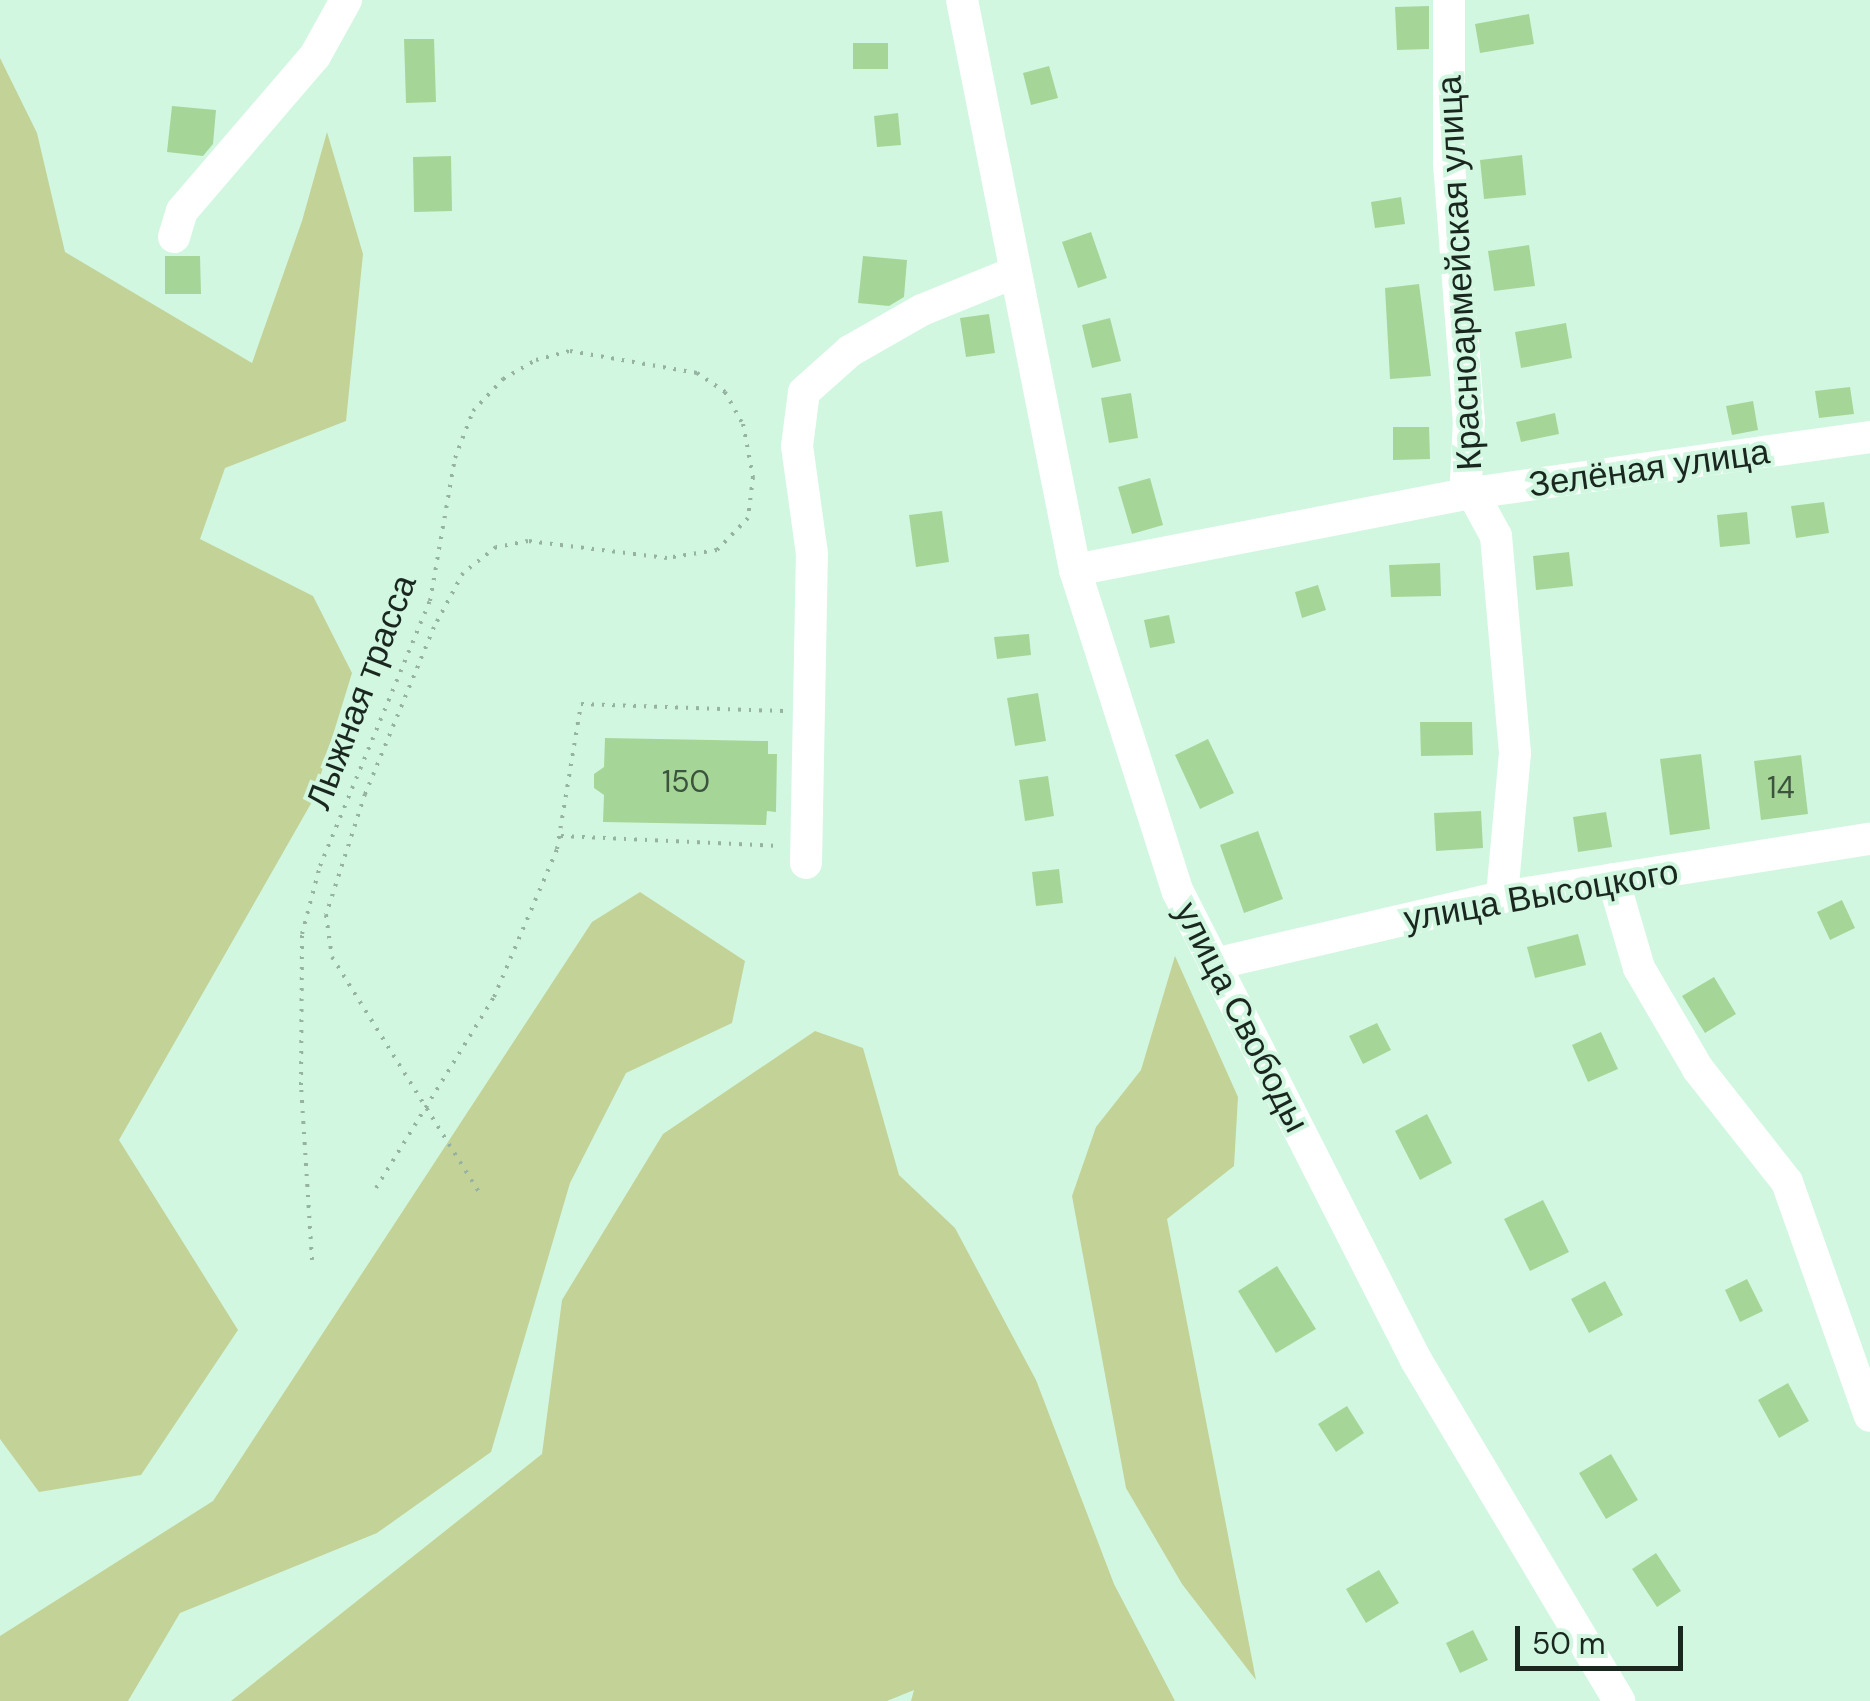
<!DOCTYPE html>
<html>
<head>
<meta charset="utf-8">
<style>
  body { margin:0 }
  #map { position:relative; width:1870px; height:1701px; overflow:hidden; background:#d2f7e1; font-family:"DM Sans",sans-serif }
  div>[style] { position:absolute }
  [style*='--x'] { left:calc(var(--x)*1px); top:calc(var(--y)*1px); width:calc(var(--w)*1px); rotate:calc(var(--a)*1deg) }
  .green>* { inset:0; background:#c3d297 }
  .building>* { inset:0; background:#a5d698 }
  .path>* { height:4px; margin-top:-2px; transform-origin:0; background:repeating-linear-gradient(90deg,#96b3a2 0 2.5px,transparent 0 10.5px) }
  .minor>* { height:32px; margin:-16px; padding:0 16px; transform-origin:16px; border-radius:16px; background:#fff }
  span { translate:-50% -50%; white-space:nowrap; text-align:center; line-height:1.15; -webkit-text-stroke:8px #d2f7e1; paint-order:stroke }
  .number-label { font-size:30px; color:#3c533d }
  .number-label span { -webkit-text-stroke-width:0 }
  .street-label { font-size:35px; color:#19271f }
  .scale { position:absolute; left:1515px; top:1626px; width:168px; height:45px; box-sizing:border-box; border:5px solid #19271f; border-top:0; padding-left:12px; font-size:30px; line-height:35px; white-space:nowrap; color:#19271f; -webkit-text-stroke:8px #d2f7e1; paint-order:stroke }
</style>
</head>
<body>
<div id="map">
  <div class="green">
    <div style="clip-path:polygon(0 58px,37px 133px,65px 252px,252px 363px,302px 221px,327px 132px,363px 254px,346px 421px,225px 468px,200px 539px,313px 596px,352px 673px,313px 800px,119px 1140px,238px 1330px,141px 1475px,39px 1492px,0 1439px)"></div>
    <div style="clip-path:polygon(640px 892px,745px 961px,732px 1023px,626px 1073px,570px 1183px,491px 1452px,377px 1533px,180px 1613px,128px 1701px,0 1701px,0 1636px,213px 1501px,592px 922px)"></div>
    <div style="clip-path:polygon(1175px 956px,1238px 1097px,1234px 1166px,1167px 1219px,1256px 1680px,1182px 1584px,1126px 1488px,1072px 1196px,1096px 1127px,1141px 1070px)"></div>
    <div style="clip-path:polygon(815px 1031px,863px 1048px,899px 1175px,955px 1228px,1036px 1380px,1114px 1584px,1175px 1701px,911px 1701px,914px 1690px,887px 1701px,231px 1701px,542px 1454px,562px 1300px,663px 1134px)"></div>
  </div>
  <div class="building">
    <div style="clip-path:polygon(1429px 6px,1429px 49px,1397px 50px,1395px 7px)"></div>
    <div style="clip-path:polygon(1529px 14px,1534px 44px,1480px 53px,1475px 24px)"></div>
    <div style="clip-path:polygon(404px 39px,434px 39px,436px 102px,406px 103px)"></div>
    <div style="clip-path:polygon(853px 43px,888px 43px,888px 69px,853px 69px)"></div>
    <div style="clip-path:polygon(1049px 66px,1058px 98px,1031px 105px,1023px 73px)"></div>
    <div style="clip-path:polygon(172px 106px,216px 110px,213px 144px,203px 156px,167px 152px)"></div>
    <div style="clip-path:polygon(898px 113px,901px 145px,877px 147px,874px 116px)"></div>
    <div style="clip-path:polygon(1522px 155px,1526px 195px,1484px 199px,1480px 160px)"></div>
    <div style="clip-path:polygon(451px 156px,452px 211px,414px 212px,413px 157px)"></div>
    <div style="clip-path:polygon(1401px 197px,1405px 224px,1375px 228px,1371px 202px)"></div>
    <div style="clip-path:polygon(1091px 232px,1107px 278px,1078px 288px,1062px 242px)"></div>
    <div style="clip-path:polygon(1529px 245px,1535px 286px,1494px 291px,1488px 251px)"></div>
    <div style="clip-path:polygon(165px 256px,200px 256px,201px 294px,165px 294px)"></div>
    <div style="clip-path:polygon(863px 256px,907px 260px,904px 297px,889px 306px,858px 303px)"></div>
    <div style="clip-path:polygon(1419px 284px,1431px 376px,1390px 379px,1385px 288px)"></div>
    <div style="clip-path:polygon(989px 314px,995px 353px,966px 357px,960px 318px)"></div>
    <div style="clip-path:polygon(1110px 318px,1121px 361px,1092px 368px,1082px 325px)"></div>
    <div style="clip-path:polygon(1566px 323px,1572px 358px,1521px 368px,1515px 332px)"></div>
    <div style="clip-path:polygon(1850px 387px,1854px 414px,1819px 418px,1815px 391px)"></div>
    <div style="clip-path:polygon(1131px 393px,1138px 438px,1109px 443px,1101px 398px)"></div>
    <div style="clip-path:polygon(1753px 401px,1758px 430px,1732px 435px,1726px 406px)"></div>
    <div style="clip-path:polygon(1555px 413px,1559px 434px,1521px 442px,1516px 422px)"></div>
    <div style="clip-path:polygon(1393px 427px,1429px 427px,1430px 459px,1393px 460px)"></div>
    <div style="clip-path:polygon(1150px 478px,1163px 525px,1132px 534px,1118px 487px)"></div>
    <div style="clip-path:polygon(1824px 502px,1829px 533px,1796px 538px,1791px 506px)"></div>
    <div style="clip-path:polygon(942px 511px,949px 562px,916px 567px,909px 515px)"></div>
    <div style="clip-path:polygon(1747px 512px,1750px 544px,1720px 547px,1717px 515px)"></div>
    <div style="clip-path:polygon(1569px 552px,1573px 586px,1536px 590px,1533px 556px)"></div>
    <div style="clip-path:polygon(1440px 563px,1441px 596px,1391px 597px,1389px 565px)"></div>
    <div style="clip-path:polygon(1318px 585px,1326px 610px,1302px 618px,1295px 592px)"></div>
    <div style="clip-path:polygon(1169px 615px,1175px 643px,1150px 648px,1144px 620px)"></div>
    <div style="clip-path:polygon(1029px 634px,1031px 655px,997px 659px,994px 637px)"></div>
    <div style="clip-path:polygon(1038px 693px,1046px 741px,1015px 746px,1007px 698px)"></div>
    <div style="clip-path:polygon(1420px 722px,1472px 722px,1473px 755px,1421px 756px)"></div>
    <div style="clip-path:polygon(605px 738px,768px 741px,768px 754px,777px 754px,776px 812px,767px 811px,766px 825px,603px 822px,604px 795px,594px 788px,594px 774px,604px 767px)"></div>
    <div style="clip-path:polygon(1208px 739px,1234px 793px,1200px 809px,1175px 755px)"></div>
    <div style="clip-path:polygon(1701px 754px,1710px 829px,1670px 835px,1660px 759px)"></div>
    <div style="clip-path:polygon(1801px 755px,1808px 814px,1761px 820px,1754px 761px)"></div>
    <div style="clip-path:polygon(1048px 776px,1054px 816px,1025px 821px,1019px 780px)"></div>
    <div style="clip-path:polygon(1481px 811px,1483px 848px,1436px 851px,1434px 813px)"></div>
    <div style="clip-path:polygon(1606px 812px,1612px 847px,1578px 852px,1573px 817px)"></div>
    <div style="clip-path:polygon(1258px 831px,1283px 899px,1244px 913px,1220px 845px)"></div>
    <div style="clip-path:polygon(1059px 869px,1063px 903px,1036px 906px,1032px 872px)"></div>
    <div style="clip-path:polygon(1842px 900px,1855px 928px,1830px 940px,1817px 912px)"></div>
    <div style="clip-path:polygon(1578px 934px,1586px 965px,1535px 978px,1527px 947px)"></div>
    <div style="clip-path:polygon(1714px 977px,1736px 1014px,1705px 1033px,1682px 996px)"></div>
    <div style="clip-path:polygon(1377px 1023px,1391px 1050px,1363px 1064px,1349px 1036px)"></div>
    <div style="clip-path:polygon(1601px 1032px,1618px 1069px,1588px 1082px,1572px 1045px)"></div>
    <div style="clip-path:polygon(1427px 1114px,1452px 1163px,1420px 1180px,1395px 1131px)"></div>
    <div style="clip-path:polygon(1543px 1200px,1569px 1252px,1530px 1271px,1504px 1219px)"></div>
    <div style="clip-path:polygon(1277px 1266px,1316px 1329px,1276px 1353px,1238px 1291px)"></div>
    <div style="clip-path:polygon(1747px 1279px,1763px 1311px,1740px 1322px,1725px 1290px)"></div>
    <div style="clip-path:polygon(1605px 1281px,1623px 1315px,1589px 1333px,1571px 1299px)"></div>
    <div style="clip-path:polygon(1788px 1383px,1809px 1421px,1779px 1438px,1758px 1400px)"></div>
    <div style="clip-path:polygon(1347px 1406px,1364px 1433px,1336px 1452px,1318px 1424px)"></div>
    <div style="clip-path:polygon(1611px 1454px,1638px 1500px,1606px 1519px,1579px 1473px)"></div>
    <div style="clip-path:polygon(1656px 1553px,1681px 1591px,1657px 1607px,1632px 1569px)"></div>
    <div style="clip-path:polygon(1379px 1570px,1399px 1603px,1366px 1623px,1346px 1589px)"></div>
    <div style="clip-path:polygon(1473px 1630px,1488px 1660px,1460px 1673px,1446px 1643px)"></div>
  </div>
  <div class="path">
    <div style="--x:561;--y:836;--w:220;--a:2.6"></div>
    <div style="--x:376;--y:1188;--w:225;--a:-58.3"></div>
    <div style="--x:494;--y:997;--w:161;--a:-66.9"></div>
    <div style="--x:557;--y:849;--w:147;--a:-80.6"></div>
    <div style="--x:581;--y:704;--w:203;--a:2"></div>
    <div style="--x:312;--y:1260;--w:175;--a:-93.6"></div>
    <div style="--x:301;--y:1085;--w:151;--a:-89.6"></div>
    <div style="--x:302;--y:934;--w:70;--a:-75.2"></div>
    <div style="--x:320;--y:866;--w:287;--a:-67.5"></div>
    <div style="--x:430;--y:601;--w:145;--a:-80.1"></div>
    <div style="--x:455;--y:458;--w:50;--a:-69"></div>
    <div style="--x:473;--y:411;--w:44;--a:-46.8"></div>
    <div style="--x:503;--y:379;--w:38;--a:-30"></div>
    <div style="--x:536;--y:360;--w:35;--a:-15"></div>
    <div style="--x:570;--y:351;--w:129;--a:9.8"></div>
    <div style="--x:697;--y:373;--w:34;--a:34"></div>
    <div style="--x:725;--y:392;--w:37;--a:61"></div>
    <div style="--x:743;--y:424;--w:54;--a:79.3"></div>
    <div style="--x:753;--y:477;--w:41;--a:97"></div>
    <div style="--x:748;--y:518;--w:45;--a:134.1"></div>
    <div style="--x:717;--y:550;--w:51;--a:170.9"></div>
    <div style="--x:667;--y:558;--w:140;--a:-173"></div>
    <div style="--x:528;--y:541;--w:33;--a:169"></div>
    <div style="--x:496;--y:547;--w:42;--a:141.8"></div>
    <div style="--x:463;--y:573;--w:61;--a:118.2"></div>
    <div style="--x:434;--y:627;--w:181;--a:112.4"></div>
    <div style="--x:365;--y:794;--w:127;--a:107.9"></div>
    <div style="--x:326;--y:915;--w:42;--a:81.9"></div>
    <div style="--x:332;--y:957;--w:276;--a:58"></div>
  </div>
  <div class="minor">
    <div style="--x:962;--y:0;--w:581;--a:78.79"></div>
    <div style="--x:1075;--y:570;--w:338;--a:72.3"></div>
    <div style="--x:1178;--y:892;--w:525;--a:63.04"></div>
    <div style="--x:1416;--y:1360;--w:397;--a:59.2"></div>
    <div style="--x:1449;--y:0;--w:163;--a:90"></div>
    <div style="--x:1449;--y:163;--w:258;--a:85.6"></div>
    <div style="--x:1469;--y:420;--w:61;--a:92.8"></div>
    <div style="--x:1466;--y:481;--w:63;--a:61.4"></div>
    <div style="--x:1496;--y:536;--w:218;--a:85"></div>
    <div style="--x:1515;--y:753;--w:145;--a:95.2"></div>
    <div style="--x:174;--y:237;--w:27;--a:-73"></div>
    <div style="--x:182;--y:211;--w:204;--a:-49.4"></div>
    <div style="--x:315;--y:56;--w:64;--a:-61"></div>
    <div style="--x:1075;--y:570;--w:404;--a:-11"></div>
    <div style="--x:1472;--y:493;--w:402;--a:-8"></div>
    <div style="--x:806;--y:863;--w:309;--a:-88.9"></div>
    <div style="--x:812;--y:554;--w:109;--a:-97.9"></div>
    <div style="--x:797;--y:446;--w:54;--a:-82.6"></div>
    <div style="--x:804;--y:392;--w:62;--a:-41.7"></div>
    <div style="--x:850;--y:351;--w:83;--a:-29.7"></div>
    <div style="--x:922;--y:310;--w:98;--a:-22.1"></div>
    <div style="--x:1613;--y:879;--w:93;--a:73.7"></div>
    <div style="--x:1639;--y:968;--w:117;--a:59.7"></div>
    <div style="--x:1698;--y:1069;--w:144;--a:51.8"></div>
    <div style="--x:1787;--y:1182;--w:248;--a:70.5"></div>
    <div style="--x:1214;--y:964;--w:296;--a:-13.1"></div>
    <div style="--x:1502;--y:897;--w:373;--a:-9"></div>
  </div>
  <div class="number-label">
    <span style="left:686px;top:782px">150</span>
    <span style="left:1781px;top:788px">14</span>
  </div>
  <div class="street-label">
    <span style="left:1459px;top:273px;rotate:-93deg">Красноармейская улица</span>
    <span style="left:1649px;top:468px;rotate:-8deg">Зелёная улица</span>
    <span style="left:361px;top:692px;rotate:-69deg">Лыжная трасса</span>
    <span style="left:1541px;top:895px;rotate:-10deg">улица Высоцкого</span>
    <span style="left:1242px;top:1017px;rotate:63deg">улица Свободы</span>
  </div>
  <div class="scale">50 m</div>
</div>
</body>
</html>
